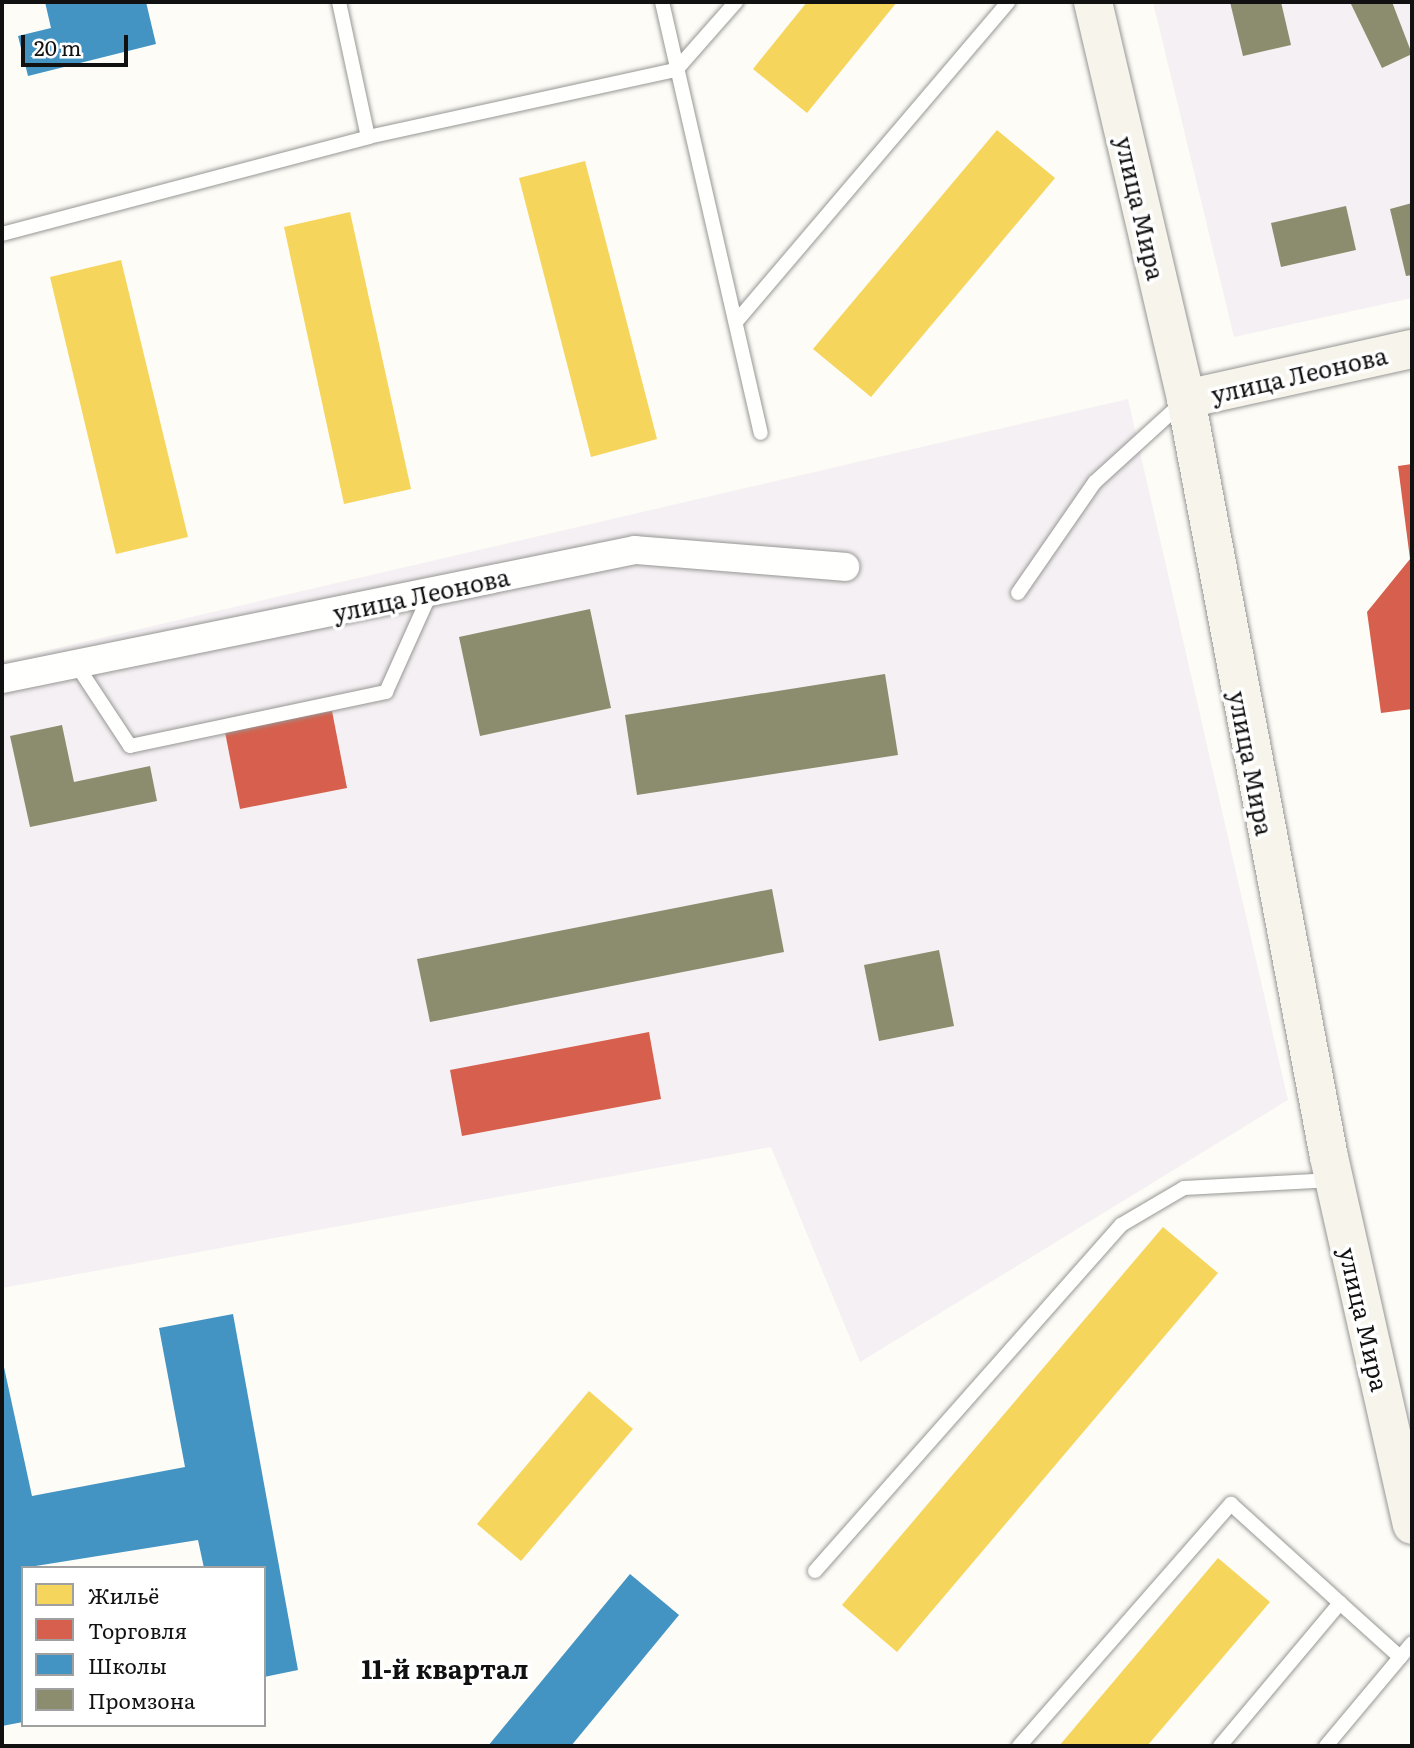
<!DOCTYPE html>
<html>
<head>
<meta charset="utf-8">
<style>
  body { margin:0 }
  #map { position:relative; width:1414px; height:1748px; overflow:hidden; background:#fdfcf7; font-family:Literata,serif }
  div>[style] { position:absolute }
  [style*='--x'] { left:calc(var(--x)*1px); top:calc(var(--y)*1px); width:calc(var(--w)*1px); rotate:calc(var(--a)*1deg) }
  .industrial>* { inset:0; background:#f5f0f3 }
  .homes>* { inset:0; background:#f6d55c }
  .shops>* { inset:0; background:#d6604d }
  .schools>* { inset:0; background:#4393c3 }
  .industry>* { inset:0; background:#8c8c6e }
  .roads { filter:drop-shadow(0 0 2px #979795) drop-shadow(0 0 2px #979795) }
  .lane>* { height:14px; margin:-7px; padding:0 7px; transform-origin:7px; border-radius:7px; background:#fffffe }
  .street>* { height:28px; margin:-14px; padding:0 14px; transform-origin:14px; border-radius:14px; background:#fffffe }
  .secondary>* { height:38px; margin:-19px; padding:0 19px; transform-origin:19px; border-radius:19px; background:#f6f4eb }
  span { translate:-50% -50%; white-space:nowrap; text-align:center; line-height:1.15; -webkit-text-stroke:7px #fff; paint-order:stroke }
  .street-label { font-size:24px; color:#111 }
  .neighbourhood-label { font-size:26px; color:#111; font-weight:700 }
  .frame { position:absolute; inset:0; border:4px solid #111; pointer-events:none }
  .legend { position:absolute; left:21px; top:1566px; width:245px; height:161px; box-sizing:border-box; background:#fff; border:2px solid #a0a0a0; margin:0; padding:9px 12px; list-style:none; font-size:21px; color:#111 }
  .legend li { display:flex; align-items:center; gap:14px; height:35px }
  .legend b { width:35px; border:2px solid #a0a0a0 }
  .scale { position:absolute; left:21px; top:35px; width:107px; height:32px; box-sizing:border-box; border:4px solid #111; border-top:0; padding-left:9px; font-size:21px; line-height:24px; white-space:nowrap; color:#111; -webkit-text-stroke:5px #fff; paint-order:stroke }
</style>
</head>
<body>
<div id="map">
  <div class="industrial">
    <div style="clip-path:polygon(1153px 2px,1412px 2px,1412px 298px,1234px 337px)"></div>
    <div style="clip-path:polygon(1128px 399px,1288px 1100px,860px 1362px,771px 1147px,2px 1288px,2px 661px)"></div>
  </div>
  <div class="homes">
    <div style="clip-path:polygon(807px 2px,897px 2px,807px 113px,753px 69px)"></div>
    <div style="clip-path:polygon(997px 130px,1055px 178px,871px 397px,813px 349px)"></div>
    <div style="clip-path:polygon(585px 161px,657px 439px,591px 457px,519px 178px)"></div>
    <div style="clip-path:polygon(350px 212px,411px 489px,344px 504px,284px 227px)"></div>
    <div style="clip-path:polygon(121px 260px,188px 537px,116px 554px,50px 277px)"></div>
    <div style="clip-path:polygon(1163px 1227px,1218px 1273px,897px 1652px,842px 1605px)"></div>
    <div style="clip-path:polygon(589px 1391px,633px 1429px,521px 1561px,477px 1524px)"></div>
    <div style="clip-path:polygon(1218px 1558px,1270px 1602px,1147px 1746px,1059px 1746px)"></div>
  </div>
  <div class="shops">
    <div style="clip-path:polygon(1412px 464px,1412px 709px,1381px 713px,1367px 612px,1410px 559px,1398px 466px)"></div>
    <div style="clip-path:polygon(332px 711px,347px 788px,240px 809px,225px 732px)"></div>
    <div style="clip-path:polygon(649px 1032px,661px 1099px,462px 1136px,450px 1070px)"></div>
  </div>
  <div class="schools">
    <div style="clip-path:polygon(45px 2px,146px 2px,156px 44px,28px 76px,18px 36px,51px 28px)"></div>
    <div style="clip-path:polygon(233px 1314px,298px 1670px,264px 1677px,264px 1568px,204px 1568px,198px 1540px,23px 1568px,23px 1722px,2px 1726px,2px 1358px,32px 1496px,185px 1467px,159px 1328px)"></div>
    <div style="clip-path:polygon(630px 1574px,679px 1615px,571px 1746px,488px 1746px)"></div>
  </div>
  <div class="industry">
    <div style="clip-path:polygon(1230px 2px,1281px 2px,1291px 45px,1243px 56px)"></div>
    <div style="clip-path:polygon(1350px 2px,1392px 2px,1412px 54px,1382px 68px)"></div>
    <div style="clip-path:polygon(1412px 203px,1412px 275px,1406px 276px,1390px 209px)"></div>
    <div style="clip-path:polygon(1346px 206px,1356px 250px,1281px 267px,1271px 223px)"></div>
    <div style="clip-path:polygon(590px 609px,611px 708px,480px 736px,459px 637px)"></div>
    <div style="clip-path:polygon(885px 674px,898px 755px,637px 795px,625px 715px)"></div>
    <div style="clip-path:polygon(62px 725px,74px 782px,150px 766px,157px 801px,30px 827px,10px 736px)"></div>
    <div style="clip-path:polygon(772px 889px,784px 952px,430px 1022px,417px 959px)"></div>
    <div style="clip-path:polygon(939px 950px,954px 1026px,879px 1041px,864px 965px)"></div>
  </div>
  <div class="roads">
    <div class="lane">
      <div style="--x:339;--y:2;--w:138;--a:77.9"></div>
      <div style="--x:662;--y:2;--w:442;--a:77.1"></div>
      <div style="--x:2;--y:234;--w:379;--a:-14.8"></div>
      <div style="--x:368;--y:137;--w:315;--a:-12.3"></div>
      <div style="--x:676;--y:70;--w:91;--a:-48.6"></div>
      <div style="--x:736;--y:322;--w:420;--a:-49.6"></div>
      <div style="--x:1018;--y:593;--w:135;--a:-55.3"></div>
      <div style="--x:1095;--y:482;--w:119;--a:-42.3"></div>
      <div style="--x:76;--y:664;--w:98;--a:56.6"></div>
      <div style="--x:130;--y:746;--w:262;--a:-11.9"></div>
      <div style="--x:386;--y:692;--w:110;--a:-65.8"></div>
      <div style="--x:815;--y:1571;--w:462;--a:-48.5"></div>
      <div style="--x:1121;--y:1225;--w:73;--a:-30.4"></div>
      <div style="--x:1184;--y:1188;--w:149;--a:-3.1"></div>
      <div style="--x:1019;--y:1746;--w:322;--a:-48.8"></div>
      <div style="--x:1231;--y:1504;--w:147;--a:42.2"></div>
      <div style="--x:1220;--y:1746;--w:187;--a:-50"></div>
      <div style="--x:1340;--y:1603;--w:81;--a:42"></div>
      <div style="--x:1326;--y:1746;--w:134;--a:-50.1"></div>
    </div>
    <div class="street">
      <div style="--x:2;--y:679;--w:646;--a:-11.52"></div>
      <div style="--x:635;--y:550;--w:211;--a:4.6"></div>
    </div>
    <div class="secondary">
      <div style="--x:1093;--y:2;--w:408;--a:76.8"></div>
      <div style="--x:1186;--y:399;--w:771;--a:79.32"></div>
      <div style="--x:1329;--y:1157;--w:377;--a:77.3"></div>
      <div style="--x:1186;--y:399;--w:231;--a:-12.5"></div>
    </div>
  </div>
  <div class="street-label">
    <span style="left:1141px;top:208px;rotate:77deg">улица Мира</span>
    <span style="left:1299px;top:374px;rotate:-13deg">улица Леонова</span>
    <span style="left:421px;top:594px;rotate:-12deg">улица Леонова</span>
    <span style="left:1252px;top:763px;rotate:79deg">улица Мира</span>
    <span style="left:1365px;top:1319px;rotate:77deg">улица Мира</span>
  </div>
  <div class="neighbourhood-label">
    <span style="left:445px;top:1668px">11-й квартал</span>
  </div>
  <div class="frame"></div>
  <ul class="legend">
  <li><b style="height:19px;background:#f6d55c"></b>Жильё</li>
  <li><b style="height:19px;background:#d6604d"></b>Торговля</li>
  <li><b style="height:19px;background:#4393c3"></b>Школы</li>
  <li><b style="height:19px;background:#8c8c6e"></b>Промзона</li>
  </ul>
  <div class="scale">20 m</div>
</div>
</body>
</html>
